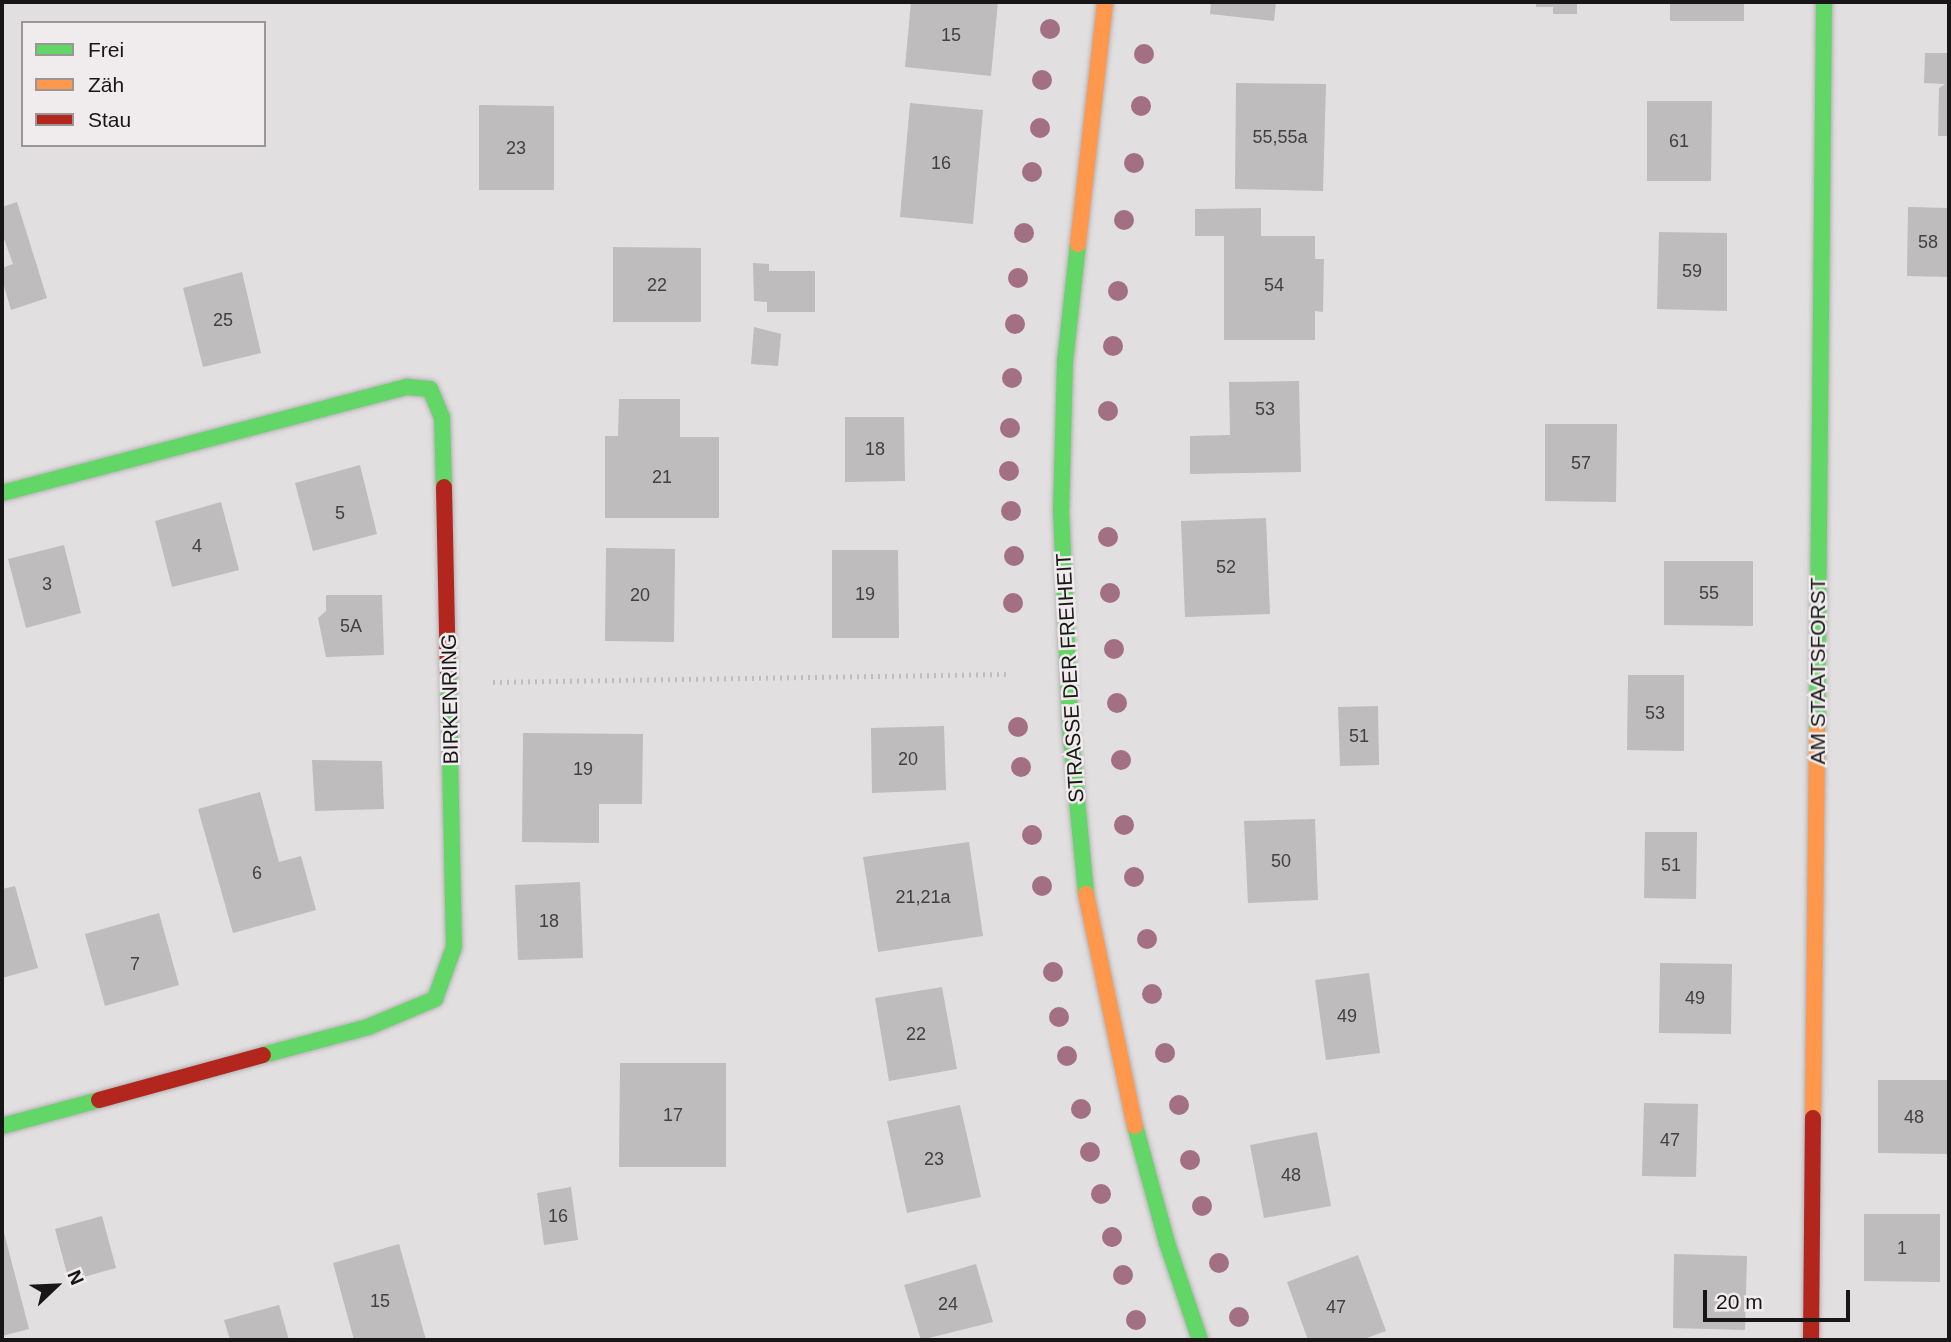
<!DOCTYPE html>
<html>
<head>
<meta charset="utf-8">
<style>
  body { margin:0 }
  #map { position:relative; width:1951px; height:1342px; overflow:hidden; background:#e2dfe0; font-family:Arial,sans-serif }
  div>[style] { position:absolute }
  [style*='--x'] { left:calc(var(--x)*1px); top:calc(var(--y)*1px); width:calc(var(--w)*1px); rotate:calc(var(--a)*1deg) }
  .building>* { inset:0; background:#bfbcbd }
  .path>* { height:4.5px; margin-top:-2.25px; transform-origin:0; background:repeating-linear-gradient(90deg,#bfbebe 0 2px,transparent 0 7px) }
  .roads { filter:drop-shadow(0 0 2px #b3b1b2) drop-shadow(0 0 2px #b3b1b2) }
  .fast>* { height:16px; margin:-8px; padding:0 8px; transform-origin:8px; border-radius:8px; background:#63d668 }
  .slow>* { height:16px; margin:-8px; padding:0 8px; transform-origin:8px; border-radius:8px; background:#ff974d }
  .jam>* { height:16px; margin:-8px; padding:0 8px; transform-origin:8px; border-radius:8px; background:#b3261e }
  .trees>* { width:20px; height:20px; margin:-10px; border-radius:50%; background:#a36f82 }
  span { translate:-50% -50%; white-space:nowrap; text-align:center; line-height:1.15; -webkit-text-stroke:5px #f0ebec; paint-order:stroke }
  .number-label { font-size:18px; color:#424040 }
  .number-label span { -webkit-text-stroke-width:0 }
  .street-label { font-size:21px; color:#181616 }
  .frame { position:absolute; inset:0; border:4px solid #181616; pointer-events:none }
  .legend { position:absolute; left:21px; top:21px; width:245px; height:126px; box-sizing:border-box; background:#f0ebec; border:2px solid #9a9696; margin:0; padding:9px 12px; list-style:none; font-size:21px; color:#181616 }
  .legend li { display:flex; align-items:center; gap:14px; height:35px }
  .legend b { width:35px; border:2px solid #9a9696 }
  .north { position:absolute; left:21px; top:1251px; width:70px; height:70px; -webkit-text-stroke:5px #f0ebec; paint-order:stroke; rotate:67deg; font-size:19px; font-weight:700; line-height:28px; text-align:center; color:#181616 }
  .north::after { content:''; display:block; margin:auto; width:24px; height:32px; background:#181616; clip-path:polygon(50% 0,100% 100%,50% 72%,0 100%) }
  .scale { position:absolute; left:1703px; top:1290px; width:147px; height:32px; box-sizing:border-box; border:4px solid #181616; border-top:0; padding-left:9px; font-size:21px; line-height:24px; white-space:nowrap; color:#181616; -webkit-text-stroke:5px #f0ebec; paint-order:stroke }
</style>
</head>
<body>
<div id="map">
  <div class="building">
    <div style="clip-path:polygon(911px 2px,998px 2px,991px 76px,905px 67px)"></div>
    <div style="clip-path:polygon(1211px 2px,1276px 2px,1274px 21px,1210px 14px)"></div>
    <div style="clip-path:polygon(1536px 2px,1577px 2px,1577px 14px,1553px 14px,1553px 7px,1536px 7px)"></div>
    <div style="clip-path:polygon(1670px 2px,1744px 2px,1744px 21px,1670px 21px)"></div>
    <div style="clip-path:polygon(1947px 47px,1949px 136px,1938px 136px,1939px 88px,1945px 84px,1924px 83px,1925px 53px,1947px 53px)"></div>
    <div style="clip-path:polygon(1236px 83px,1326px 84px,1323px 191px,1235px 189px)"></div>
    <div style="clip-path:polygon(1647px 101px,1712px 101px,1711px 181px,1647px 181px)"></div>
    <div style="clip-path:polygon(910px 103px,983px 110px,973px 224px,900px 217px)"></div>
    <div style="clip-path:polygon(479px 105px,554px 106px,554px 190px,479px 190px)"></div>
    <div style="clip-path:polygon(17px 202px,47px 298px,11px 310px,2px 279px,2px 268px,13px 264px,2px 233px,2px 207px)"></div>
    <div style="clip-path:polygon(1908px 207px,1949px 208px,1949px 277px,1907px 276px)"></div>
    <div style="clip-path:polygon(1261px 208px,1261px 236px,1315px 236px,1315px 259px,1324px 259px,1323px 312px,1315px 311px,1315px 340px,1224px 340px,1224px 236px,1195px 236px,1195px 209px)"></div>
    <div style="clip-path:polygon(1659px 232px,1727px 233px,1727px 311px,1657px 309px)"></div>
    <div style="clip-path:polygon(613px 247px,701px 248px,701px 322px,613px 322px)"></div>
    <div style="clip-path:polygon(753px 263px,769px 264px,769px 271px,815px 271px,815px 312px,767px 312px,767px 302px,754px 301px)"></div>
    <div style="clip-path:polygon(242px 272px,261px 353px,203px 367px,183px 288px)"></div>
    <div style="clip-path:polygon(754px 327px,781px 334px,778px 366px,751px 364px)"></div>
    <div style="clip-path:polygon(1299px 381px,1301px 472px,1190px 474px,1190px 436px,1230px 435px,1229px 382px)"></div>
    <div style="clip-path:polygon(619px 399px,680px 399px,680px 437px,719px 437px,719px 518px,605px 518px,605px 436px,618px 436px)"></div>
    <div style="clip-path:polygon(845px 417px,904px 417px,905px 481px,845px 482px)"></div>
    <div style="clip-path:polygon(1545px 424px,1617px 424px,1616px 502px,1545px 501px)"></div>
    <div style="clip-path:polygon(360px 465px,377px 534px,313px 551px,295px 483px)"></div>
    <div style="clip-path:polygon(221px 502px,239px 570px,172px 587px,155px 521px)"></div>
    <div style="clip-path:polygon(1266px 518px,1270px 614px,1185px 617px,1181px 521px)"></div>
    <div style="clip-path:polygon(64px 545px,81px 613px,26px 628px,8px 559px)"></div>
    <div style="clip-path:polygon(606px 548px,675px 549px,674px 642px,605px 641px)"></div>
    <div style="clip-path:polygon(832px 550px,898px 550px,899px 638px,832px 638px)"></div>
    <div style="clip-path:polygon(1664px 561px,1753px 561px,1753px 626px,1664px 625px)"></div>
    <div style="clip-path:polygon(326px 595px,382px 595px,384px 655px,326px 657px,318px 618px,326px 611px)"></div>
    <div style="clip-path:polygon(1628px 675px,1684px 675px,1684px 751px,1627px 750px)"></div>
    <div style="clip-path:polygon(1378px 706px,1379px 765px,1340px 766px,1338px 707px)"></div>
    <div style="clip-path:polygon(944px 726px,946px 790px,872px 793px,871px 728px)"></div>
    <div style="clip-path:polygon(523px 733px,643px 734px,642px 804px,599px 804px,599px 843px,522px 842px)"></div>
    <div style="clip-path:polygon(312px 760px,382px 761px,384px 809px,315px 811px)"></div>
    <div style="clip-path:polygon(260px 792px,279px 862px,301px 856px,316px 910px,233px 933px,198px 809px)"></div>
    <div style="clip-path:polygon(1315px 819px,1318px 900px,1248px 903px,1244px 821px)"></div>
    <div style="clip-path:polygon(1645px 832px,1697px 832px,1696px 899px,1644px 898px)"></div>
    <div style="clip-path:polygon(969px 842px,983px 936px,878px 952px,863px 857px)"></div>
    <div style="clip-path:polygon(580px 882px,583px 958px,518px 960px,515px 885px)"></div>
    <div style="clip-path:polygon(15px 886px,38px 968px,2px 978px,2px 889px)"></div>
    <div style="clip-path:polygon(159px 913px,179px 985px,105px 1006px,85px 934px)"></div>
    <div style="clip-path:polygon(1660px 963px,1732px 964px,1731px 1034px,1659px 1033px)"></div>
    <div style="clip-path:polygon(1369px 973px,1380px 1053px,1326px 1060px,1315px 980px)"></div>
    <div style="clip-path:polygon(942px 987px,957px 1069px,889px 1081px,875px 998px)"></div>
    <div style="clip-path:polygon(620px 1063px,726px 1063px,726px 1167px,619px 1167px)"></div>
    <div style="clip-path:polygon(1878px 1080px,1949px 1080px,1949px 1154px,1878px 1153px)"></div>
    <div style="clip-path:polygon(1644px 1103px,1698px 1104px,1696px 1177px,1642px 1176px)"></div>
    <div style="clip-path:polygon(960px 1105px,981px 1197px,907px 1213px,887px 1121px)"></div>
    <div style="clip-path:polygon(1317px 1132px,1331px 1206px,1264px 1218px,1250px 1145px)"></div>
    <div style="clip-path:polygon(571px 1187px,578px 1240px,544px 1245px,537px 1193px)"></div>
    <div style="clip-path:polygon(1864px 1214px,1940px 1214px,1940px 1282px,1864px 1281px)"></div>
    <div style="clip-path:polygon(102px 1216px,116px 1268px,69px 1281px,55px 1229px)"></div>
    <div style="clip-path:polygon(2px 1225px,29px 1329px,2px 1336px)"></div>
    <div style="clip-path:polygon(399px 1244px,426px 1340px,354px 1340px,333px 1263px)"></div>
    <div style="clip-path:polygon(1674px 1254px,1747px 1256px,1745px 1330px,1673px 1328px)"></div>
    <div style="clip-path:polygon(1358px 1255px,1386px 1331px,1361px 1340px,1308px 1340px,1287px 1282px)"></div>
    <div style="clip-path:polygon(976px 1264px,993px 1322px,921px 1340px,904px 1285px)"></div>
    <div style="clip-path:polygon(279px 1305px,289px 1340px,230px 1340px,224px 1320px)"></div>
  </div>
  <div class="path">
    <div style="--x:493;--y:682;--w:513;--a:-0.89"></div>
  </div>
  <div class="roads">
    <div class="fast">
      <div style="--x:1078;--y:244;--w:118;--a:96.3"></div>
      <div style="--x:1065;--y:361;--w:148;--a:91.5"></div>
      <div style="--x:1061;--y:509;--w:218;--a:87.6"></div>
      <div style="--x:1070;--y:727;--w:168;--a:84.5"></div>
      <div style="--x:2;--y:493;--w:419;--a:-14.7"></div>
      <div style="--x:407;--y:387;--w:23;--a:5"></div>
      <div style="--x:430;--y:389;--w:30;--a:67"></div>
      <div style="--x:442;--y:417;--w:70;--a:88.4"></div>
      <div style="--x:1817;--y:732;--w:730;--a:-89.45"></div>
      <div style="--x:263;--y:1055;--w:109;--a:-14.9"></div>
      <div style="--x:368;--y:1027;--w:73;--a:-22.7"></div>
      <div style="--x:435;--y:999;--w:55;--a:-69.9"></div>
      <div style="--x:454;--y:947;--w:275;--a:-91.2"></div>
      <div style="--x:2;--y:1126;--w:100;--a:-15"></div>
      <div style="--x:1135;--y:1126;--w:121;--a:74.7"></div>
      <div style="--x:1167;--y:1243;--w:102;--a:71.2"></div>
    </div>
    <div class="slow">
      <div style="--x:1078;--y:244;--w:244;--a:-83.6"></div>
      <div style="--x:1086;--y:894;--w:237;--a:78.1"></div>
      <div style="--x:1813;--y:1118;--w:386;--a:-89.4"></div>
    </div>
    <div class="jam">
      <div style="--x:444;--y:487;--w:185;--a:88.8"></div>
      <div style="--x:99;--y:1100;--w:170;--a:-15.3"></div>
      <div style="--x:1811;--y:1340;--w:222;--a:-89.5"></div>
    </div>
  </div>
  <div class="trees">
    <div style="left:1050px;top:29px"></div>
    <div style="left:1144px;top:54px"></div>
    <div style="left:1042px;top:80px"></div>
    <div style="left:1141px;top:106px"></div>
    <div style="left:1040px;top:128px"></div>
    <div style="left:1134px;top:163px"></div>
    <div style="left:1032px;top:172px"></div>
    <div style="left:1124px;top:220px"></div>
    <div style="left:1024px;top:233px"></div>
    <div style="left:1018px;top:278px"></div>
    <div style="left:1118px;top:291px"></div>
    <div style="left:1015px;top:324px"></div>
    <div style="left:1113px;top:346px"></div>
    <div style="left:1012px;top:378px"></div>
    <div style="left:1108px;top:411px"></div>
    <div style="left:1010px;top:428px"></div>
    <div style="left:1009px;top:471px"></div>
    <div style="left:1011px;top:511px"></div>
    <div style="left:1108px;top:537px"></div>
    <div style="left:1014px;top:556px"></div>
    <div style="left:1110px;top:593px"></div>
    <div style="left:1013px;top:603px"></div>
    <div style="left:1114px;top:649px"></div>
    <div style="left:1117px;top:703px"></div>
    <div style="left:1018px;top:727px"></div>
    <div style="left:1121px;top:760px"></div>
    <div style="left:1021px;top:767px"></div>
    <div style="left:1124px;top:825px"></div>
    <div style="left:1032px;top:835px"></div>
    <div style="left:1134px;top:877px"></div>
    <div style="left:1042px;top:886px"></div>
    <div style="left:1147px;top:939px"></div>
    <div style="left:1053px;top:972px"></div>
    <div style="left:1152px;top:994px"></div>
    <div style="left:1059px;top:1017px"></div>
    <div style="left:1165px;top:1053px"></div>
    <div style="left:1067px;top:1056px"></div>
    <div style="left:1179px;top:1105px"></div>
    <div style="left:1081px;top:1109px"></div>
    <div style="left:1090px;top:1152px"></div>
    <div style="left:1190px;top:1160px"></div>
    <div style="left:1101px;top:1194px"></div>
    <div style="left:1202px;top:1206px"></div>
    <div style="left:1112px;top:1237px"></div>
    <div style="left:1219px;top:1263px"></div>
    <div style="left:1123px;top:1275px"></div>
    <div style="left:1239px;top:1317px"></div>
    <div style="left:1136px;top:1320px"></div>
  </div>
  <div class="number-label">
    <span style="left:951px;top:35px">15</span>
    <span style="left:1280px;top:137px">55,55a</span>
    <span style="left:1679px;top:141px">61</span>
    <span style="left:516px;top:148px">23</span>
    <span style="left:941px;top:163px">16</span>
    <span style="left:1928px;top:242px">58</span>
    <span style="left:1692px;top:271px">59</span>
    <span style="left:657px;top:285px">22</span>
    <span style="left:1274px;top:285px">54</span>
    <span style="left:223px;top:320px">25</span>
    <span style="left:1265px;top:409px">53</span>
    <span style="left:875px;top:449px">18</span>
    <span style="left:1581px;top:463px">57</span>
    <span style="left:662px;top:477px">21</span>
    <span style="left:340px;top:513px">5</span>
    <span style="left:197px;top:546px">4</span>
    <span style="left:1226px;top:567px">52</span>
    <span style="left:47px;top:584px">3</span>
    <span style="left:1709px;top:593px">55</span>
    <span style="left:865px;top:594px">19</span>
    <span style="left:640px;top:595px">20</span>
    <span style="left:351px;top:626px">5A</span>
    <span style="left:1655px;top:713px">53</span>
    <span style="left:1359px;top:736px">51</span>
    <span style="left:908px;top:759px">20</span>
    <span style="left:583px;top:769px">19</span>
    <span style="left:1281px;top:861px">50</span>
    <span style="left:1671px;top:865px">51</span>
    <span style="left:257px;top:873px">6</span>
    <span style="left:923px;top:897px">21,21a</span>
    <span style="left:549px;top:921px">18</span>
    <span style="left:135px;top:964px">7</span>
    <span style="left:1695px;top:998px">49</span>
    <span style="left:1347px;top:1016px">49</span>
    <span style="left:916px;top:1034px">22</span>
    <span style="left:673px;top:1115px">17</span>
    <span style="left:1914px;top:1117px">48</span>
    <span style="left:1670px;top:1140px">47</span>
    <span style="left:934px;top:1159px">23</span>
    <span style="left:1291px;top:1175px">48</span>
    <span style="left:558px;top:1216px">16</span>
    <span style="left:1902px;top:1248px">1</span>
    <span style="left:380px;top:1301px">15</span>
    <span style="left:948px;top:1304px">24</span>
    <span style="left:1336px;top:1307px">47</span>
  </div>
  <div class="street-label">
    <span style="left:1818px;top:671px;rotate:-90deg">AM STAATSFORST</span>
    <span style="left:1070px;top:678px;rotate:-93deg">STRASSE DER FREIHEIT</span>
    <span style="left:450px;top:699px;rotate:-91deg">BIRKENRING</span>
  </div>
  <div class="frame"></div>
  <ul class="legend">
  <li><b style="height:9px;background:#63d668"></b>Frei</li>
  <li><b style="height:9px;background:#ff974d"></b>Zäh</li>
  <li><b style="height:9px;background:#b3261e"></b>Stau</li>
  </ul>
  <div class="north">N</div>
  <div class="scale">20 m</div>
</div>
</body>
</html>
